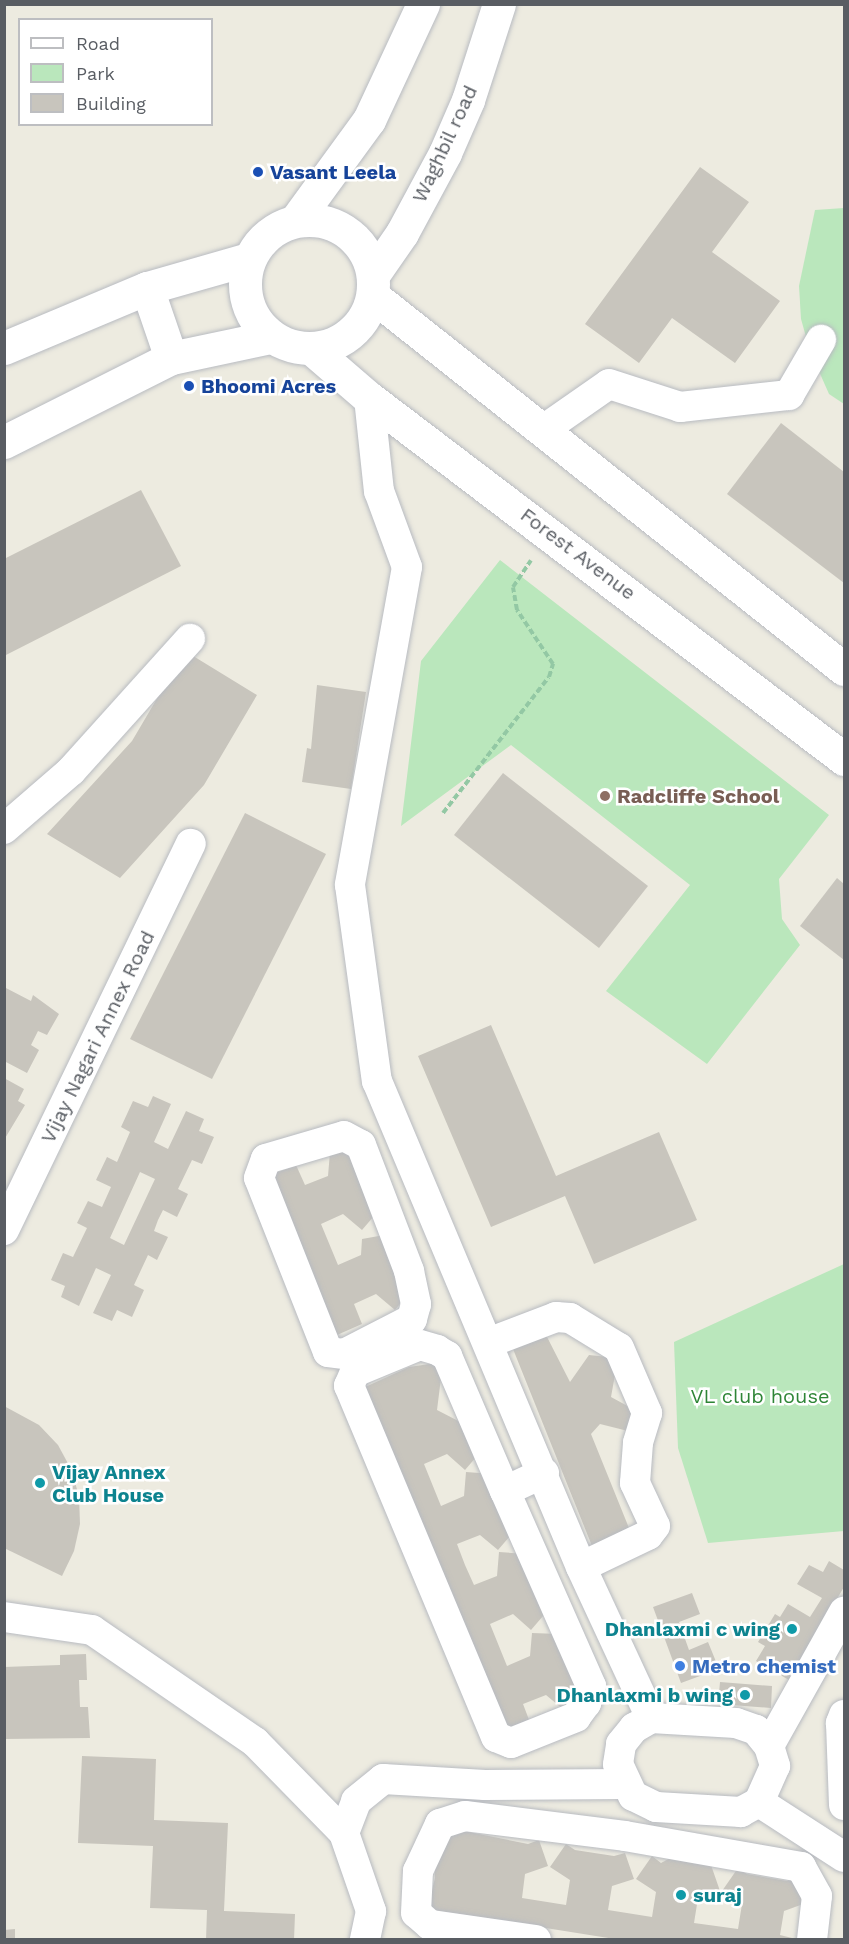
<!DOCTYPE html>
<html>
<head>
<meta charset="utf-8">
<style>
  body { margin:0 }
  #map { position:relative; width:849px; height:1944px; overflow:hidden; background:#edebe0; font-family:"Work Sans",sans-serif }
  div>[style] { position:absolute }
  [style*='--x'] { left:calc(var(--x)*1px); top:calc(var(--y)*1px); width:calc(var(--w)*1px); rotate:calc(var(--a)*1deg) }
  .green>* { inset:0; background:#bae7bc }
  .building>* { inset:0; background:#c8c5bd }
  .path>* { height:4px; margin-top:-2px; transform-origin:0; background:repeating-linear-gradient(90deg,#93c8a4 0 6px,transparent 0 9px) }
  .roads { filter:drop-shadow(0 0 2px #b8bbc1) drop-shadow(0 0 2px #b8bbc1) }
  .street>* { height:30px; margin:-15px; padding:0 15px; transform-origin:15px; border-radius:15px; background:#fff }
  .secondary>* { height:33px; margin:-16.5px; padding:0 16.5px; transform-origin:16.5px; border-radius:16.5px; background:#fff }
  .secondary>.ring { margin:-16.5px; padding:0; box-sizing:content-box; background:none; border:33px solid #fff; border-radius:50% }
  .dots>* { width:16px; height:16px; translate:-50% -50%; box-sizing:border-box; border:3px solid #fff; border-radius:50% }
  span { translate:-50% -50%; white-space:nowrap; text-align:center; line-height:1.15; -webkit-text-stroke:5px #fff; paint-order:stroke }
  .street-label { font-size:20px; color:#595d63 }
  .transit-label { font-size:20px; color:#164399; font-weight:700 }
  .left { translate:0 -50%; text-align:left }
  .education-label { font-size:20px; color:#785e54; font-weight:700 }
  .park-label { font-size:20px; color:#2e8536 }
  .culture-label { font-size:20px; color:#0d838f; font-weight:700 }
  .right { translate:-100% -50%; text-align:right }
  .shop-label { font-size:20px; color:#366cbe; font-weight:700 }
  .frame { position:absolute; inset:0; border:6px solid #595d63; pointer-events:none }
  .legend { position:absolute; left:18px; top:18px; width:195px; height:108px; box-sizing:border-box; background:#fff; border:2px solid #bdbec1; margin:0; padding:8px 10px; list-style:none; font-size:18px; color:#595d63 }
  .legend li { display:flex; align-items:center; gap:12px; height:30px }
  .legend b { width:30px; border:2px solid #bdbec1 }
</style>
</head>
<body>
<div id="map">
  <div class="green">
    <div style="clip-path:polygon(844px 208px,844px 404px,829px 394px,810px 351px,801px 319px,799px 286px,815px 210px)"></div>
    <div style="clip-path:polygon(500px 560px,829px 815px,779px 879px,782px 919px,800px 945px,707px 1064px,606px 991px,690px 885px,511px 745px,401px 826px,421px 661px)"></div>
    <div style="clip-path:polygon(844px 1264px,844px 1531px,708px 1543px,678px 1448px,674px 1342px)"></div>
  </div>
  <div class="building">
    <div style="clip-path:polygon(700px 167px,749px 202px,712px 252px,780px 301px,735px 363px,672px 318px,639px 363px,585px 324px)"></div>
    <div style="clip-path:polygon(781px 423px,844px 472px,844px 583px,727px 494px)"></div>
    <div style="clip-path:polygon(141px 490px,181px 566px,4px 656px,4px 559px)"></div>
    <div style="clip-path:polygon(185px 651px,257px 695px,204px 785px,120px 878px,47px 834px,132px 741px)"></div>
    <div style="clip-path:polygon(317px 685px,366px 692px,351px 789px,302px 782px,307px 748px,311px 749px)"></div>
    <div style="clip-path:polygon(503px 773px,648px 886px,599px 948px,454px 835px)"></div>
    <div style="clip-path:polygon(245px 813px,326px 854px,212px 1079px,130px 1039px)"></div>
    <div style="clip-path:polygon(837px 878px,844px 884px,844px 960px,800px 926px)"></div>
    <div style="clip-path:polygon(4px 987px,31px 1001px,33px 995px,59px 1014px,47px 1035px,38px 1031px,31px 1045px,39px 1050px,27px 1073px,4px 1061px)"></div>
    <div style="clip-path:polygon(491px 1025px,556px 1176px,659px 1132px,697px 1220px,594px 1264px,565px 1196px,491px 1227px,418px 1056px)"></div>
    <div style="clip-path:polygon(4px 1078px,24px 1089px,18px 1101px,25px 1105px,4px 1140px)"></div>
    <div style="clip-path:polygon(evenodd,153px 1096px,171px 1104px,154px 1142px,168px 1149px,186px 1111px,204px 1119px,199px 1131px,214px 1137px,202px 1164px,192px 1160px,178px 1189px,188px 1194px,177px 1217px,163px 1210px,158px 1220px,154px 1231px,168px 1237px,157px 1260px,148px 1255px,134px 1285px,144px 1290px,132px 1317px,117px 1310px,112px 1321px,93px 1313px,111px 1275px,96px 1268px,79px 1306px,61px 1297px,65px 1286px,51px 1280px,63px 1253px,73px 1257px,87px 1228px,77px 1223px,88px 1201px,102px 1207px,111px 1187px,96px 1180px,107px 1157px,117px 1162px,130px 1132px,121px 1127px,133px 1101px,148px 1107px,153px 1096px,140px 1172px,155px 1179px,124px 1245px,110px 1238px,140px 1172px)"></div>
    <div style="clip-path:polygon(330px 1152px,357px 1154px,380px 1209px,362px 1230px,343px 1214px,321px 1224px,338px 1265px,361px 1255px,362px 1239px,390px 1234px,412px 1289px,395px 1310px,376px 1294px,354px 1304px,362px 1324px,337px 1335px,271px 1175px,296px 1165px,305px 1185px,328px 1176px)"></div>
    <div style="clip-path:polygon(545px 1333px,570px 1382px,589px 1355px,618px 1358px,611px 1397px,644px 1415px,632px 1432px,600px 1424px,591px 1434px,629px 1528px,592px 1546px,511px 1344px)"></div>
    <div style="clip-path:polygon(443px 1362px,437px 1410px,470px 1427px,483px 1449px,465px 1470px,447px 1454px,424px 1464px,441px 1506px,464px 1496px,466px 1472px,493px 1474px,516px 1529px,498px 1550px,480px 1535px,457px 1544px,465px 1565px,474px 1585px,497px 1576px,499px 1552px,526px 1554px,549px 1609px,531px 1630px,513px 1614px,490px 1624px,507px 1666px,530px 1656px,532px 1633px,559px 1634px,582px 1690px,564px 1710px,546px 1695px,523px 1704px,531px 1725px,506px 1735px,363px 1388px,409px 1367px)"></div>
    <div style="clip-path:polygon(4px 1406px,39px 1425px,58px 1445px,71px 1469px,79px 1496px,80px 1524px,74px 1551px,62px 1576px,4px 1548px)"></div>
    <div style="clip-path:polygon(829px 1561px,844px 1570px,844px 1587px,789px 1680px,756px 1661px,765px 1646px,758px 1642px,775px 1614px,780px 1617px,788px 1604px,810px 1617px,822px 1598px,797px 1584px,809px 1565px,823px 1572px)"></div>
    <div style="clip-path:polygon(692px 1593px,700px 1614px,679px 1622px,689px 1650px,708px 1642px,719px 1669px,681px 1683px,653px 1607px)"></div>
    <div style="clip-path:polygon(86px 1654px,87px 1680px,79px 1680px,80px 1707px,88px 1707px,90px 1738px,4px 1739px,4px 1667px,60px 1665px,60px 1655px)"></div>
    <div style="clip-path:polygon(720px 1682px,772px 1686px,771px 1708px,718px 1704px)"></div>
    <div style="clip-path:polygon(82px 1756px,156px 1759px,154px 1820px,228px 1823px,224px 1911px,295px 1914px,294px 1940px,206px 1940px,207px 1910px,150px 1908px,153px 1846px,78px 1843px)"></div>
    <div style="clip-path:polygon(454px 1829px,528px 1844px,539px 1840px,548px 1866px,525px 1874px,522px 1898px,566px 1905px,570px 1880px,550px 1867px,566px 1844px,575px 1850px,614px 1856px,625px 1853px,634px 1879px,612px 1886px,608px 1910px,652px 1917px,656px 1892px,636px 1879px,652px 1856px,661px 1863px,674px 1856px,711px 1865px,720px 1891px,698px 1898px,694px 1923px,738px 1929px,742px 1904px,722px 1891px,738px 1868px,747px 1874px,787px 1881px,797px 1877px,806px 1903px,784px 1911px,780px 1935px,800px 1940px,621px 1940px,427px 1909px,435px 1878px,434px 1856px)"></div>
    <div style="clip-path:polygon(15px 1929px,15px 1940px,4px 1940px,4px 1930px)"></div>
  </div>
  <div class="path">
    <div style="--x:443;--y:813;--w:172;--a:-52.1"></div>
    <div style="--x:549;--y:677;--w:14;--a:-73"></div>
    <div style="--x:553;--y:664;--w:65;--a:-123.7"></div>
    <div style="--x:517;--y:610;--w:23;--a:-100"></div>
    <div style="--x:513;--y:587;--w:32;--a:-56"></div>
  </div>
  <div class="roads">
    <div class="street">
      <div style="--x:369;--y:398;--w:94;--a:83.9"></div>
      <div style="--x:379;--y:491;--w:81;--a:69.8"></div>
      <div style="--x:407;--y:567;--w:323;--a:100.2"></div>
      <div style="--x:350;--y:885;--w:198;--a:82.2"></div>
      <div style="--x:377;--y:1081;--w:527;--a:67.23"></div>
      <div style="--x:581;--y:1567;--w:166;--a:65.1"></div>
      <div style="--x:543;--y:430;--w:80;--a:-34.9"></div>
      <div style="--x:609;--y:384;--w:75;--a:17.9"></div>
      <div style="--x:680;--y:407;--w:110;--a:-6.3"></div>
      <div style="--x:789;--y:395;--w:64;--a:-59.8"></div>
      <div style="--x:4;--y:829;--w:89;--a:-40.9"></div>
      <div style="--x:71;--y:771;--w:178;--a:-48"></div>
      <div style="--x:344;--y:1136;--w:19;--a:28"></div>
      <div style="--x:361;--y:1145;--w:135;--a:69.1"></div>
      <div style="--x:409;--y:1271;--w:34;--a:78"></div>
      <div style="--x:416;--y:1304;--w:16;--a:105"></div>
      <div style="--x:412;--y:1319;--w:76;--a:152.8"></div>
      <div style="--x:344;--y:1354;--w:16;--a:-173"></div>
      <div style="--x:328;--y:1352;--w:187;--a:-111.6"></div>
      <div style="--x:259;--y:1178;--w:20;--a:-70"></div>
      <div style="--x:266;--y:1159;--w:81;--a:-16.4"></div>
      <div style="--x:4;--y:1230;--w:429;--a:-64.2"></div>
      <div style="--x:488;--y:1343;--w:73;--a:-20.9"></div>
      <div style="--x:556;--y:1317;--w:14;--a:4"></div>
      <div style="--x:570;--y:1318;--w:57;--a:31.5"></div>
      <div style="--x:619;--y:1348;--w:71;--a:66.7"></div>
      <div style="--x:647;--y:1413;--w:31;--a:107"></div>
      <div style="--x:638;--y:1443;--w:40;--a:94.3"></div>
      <div style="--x:635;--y:1483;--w:47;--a:65.1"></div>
      <div style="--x:655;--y:1526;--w:11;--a:128"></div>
      <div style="--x:648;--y:1535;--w:74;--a:154.5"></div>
      <div style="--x:505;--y:1491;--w:213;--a:66.2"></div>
      <div style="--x:591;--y:1686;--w:18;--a:106"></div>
      <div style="--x:586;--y:1703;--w:17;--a:126"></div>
      <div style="--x:576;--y:1717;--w:70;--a:158.2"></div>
      <div style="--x:511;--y:1743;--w:16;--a:-158"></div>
      <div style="--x:496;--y:1737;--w:381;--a:-112.7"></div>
      <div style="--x:349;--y:1386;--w:15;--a:-67"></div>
      <div style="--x:355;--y:1372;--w:70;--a:-22.6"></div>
      <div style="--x:420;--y:1345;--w:18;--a:16"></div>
      <div style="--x:437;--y:1350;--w:12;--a:31"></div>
      <div style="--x:447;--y:1356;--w:147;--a:66.8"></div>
      <div style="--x:505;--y:1491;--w:43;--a:-24.8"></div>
      <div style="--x:4;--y:1617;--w:89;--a:8.4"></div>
      <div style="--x:92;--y:1630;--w:198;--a:34.5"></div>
      <div style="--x:255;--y:1742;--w:127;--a:45.6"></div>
      <div style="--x:344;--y:1833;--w:83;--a:70.9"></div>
      <div style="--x:371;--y:1911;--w:30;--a:102"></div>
      <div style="--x:844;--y:1715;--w:9;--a:111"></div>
      <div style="--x:841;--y:1723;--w:82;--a:87.9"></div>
      <div style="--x:651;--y:1718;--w:85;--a:3.4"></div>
      <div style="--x:736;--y:1723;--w:21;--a:19"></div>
      <div style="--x:756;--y:1730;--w:21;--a:51"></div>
      <div style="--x:769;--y:1746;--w:21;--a:73"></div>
      <div style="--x:775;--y:1766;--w:39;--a:114"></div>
      <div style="--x:759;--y:1802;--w:21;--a:151"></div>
      <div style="--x:741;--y:1812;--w:85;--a:-176.6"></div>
      <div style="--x:656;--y:1807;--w:25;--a:-154"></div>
      <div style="--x:633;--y:1796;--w:35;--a:-115"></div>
      <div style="--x:618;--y:1764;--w:20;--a:-81"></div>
      <div style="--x:621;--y:1744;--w:21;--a:-51"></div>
      <div style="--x:634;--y:1728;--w:20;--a:-30"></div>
      <div style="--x:769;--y:1746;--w:154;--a:-60.8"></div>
      <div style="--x:759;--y:1802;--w:101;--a:32.9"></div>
      <div style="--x:344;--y:1833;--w:34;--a:-69"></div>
      <div style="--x:356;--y:1801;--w:35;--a:-39"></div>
      <div style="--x:383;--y:1779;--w:102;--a:3.4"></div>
      <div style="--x:485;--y:1785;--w:139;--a:-0.4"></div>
      <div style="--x:536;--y:1940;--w:107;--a:-171.9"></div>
      <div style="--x:430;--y:1925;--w:18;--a:-139"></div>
      <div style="--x:416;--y:1913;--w:42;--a:-87.3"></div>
      <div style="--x:418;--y:1871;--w:52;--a:-64.9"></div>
      <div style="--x:440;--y:1824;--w:26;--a:-18"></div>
      <div style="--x:465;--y:1816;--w:161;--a:7.1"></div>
      <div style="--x:625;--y:1836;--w:179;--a:10"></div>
      <div style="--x:801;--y:1867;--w:33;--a:61"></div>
      <div style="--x:817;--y:1896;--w:44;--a:96.5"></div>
    </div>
    <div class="secondary">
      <div class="ring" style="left:245px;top:220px;width:95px;height:95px"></div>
      <div style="--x:296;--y:220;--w:124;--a:-53.9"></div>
      <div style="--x:369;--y:120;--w:128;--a:-65"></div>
      <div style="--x:373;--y:275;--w:51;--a:-55.4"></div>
      <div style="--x:402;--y:233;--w:91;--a:-61.7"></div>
      <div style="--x:445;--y:153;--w:58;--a:-66.5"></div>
      <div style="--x:468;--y:100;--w:101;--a:-72.1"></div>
      <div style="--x:147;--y:288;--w:74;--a:71.1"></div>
      <div style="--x:373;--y:296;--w:601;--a:38.38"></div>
      <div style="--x:4;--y:348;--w:155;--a:-22.8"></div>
      <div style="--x:147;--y:288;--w:106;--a:-15.9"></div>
      <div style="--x:312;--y:349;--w:75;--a:40.7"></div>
      <div style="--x:369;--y:398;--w:597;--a:37.23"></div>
      <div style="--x:4;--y:442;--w:187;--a:-26.7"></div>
      <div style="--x:171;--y:358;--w:102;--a:-11.9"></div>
    </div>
  </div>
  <div class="dots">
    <div style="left:258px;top:172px;background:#1a4fb4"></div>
    <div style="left:189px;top:386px;background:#1a4fb4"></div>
    <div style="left:605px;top:796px;background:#8d6e63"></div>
    <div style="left:40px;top:1483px;background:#0f9aa8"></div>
    <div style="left:792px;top:1629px;background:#0f9aa8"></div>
    <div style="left:680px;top:1666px;background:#3f7fe0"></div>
    <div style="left:745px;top:1695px;background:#0f9aa8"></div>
    <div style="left:681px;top:1895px;background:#0f9aa8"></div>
  </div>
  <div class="street-label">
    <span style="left:445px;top:144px;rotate:-65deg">Waghbil road</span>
    <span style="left:578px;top:554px;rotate:37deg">Forest Avenue</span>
    <span style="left:98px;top:1037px;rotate:-64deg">Vijay Nagari Annex Road</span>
  </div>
  <div class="transit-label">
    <span class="left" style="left:270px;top:172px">Vasant Leela</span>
    <span class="left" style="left:201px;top:386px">Bhoomi Acres</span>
  </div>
  <div class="education-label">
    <span class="left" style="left:617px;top:796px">Radcliffe School</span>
  </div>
  <div class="park-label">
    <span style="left:760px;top:1396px">VL club house</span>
  </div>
  <div class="culture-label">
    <span class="left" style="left:52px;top:1484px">Vijay Annex<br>Club House</span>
    <span class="right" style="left:780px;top:1629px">Dhanlaxmi c wing</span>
    <span class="right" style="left:733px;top:1695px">Dhanlaxmi b wing</span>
    <span class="left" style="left:693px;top:1895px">suraj</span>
  </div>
  <div class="shop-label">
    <span class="left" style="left:692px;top:1666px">Metro chemist</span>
  </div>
  <div class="frame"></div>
  <ul class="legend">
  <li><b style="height:8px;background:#fff"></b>Road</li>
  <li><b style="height:16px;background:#bae7bc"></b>Park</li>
  <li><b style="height:16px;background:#c8c5bd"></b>Building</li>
  </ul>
</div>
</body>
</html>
